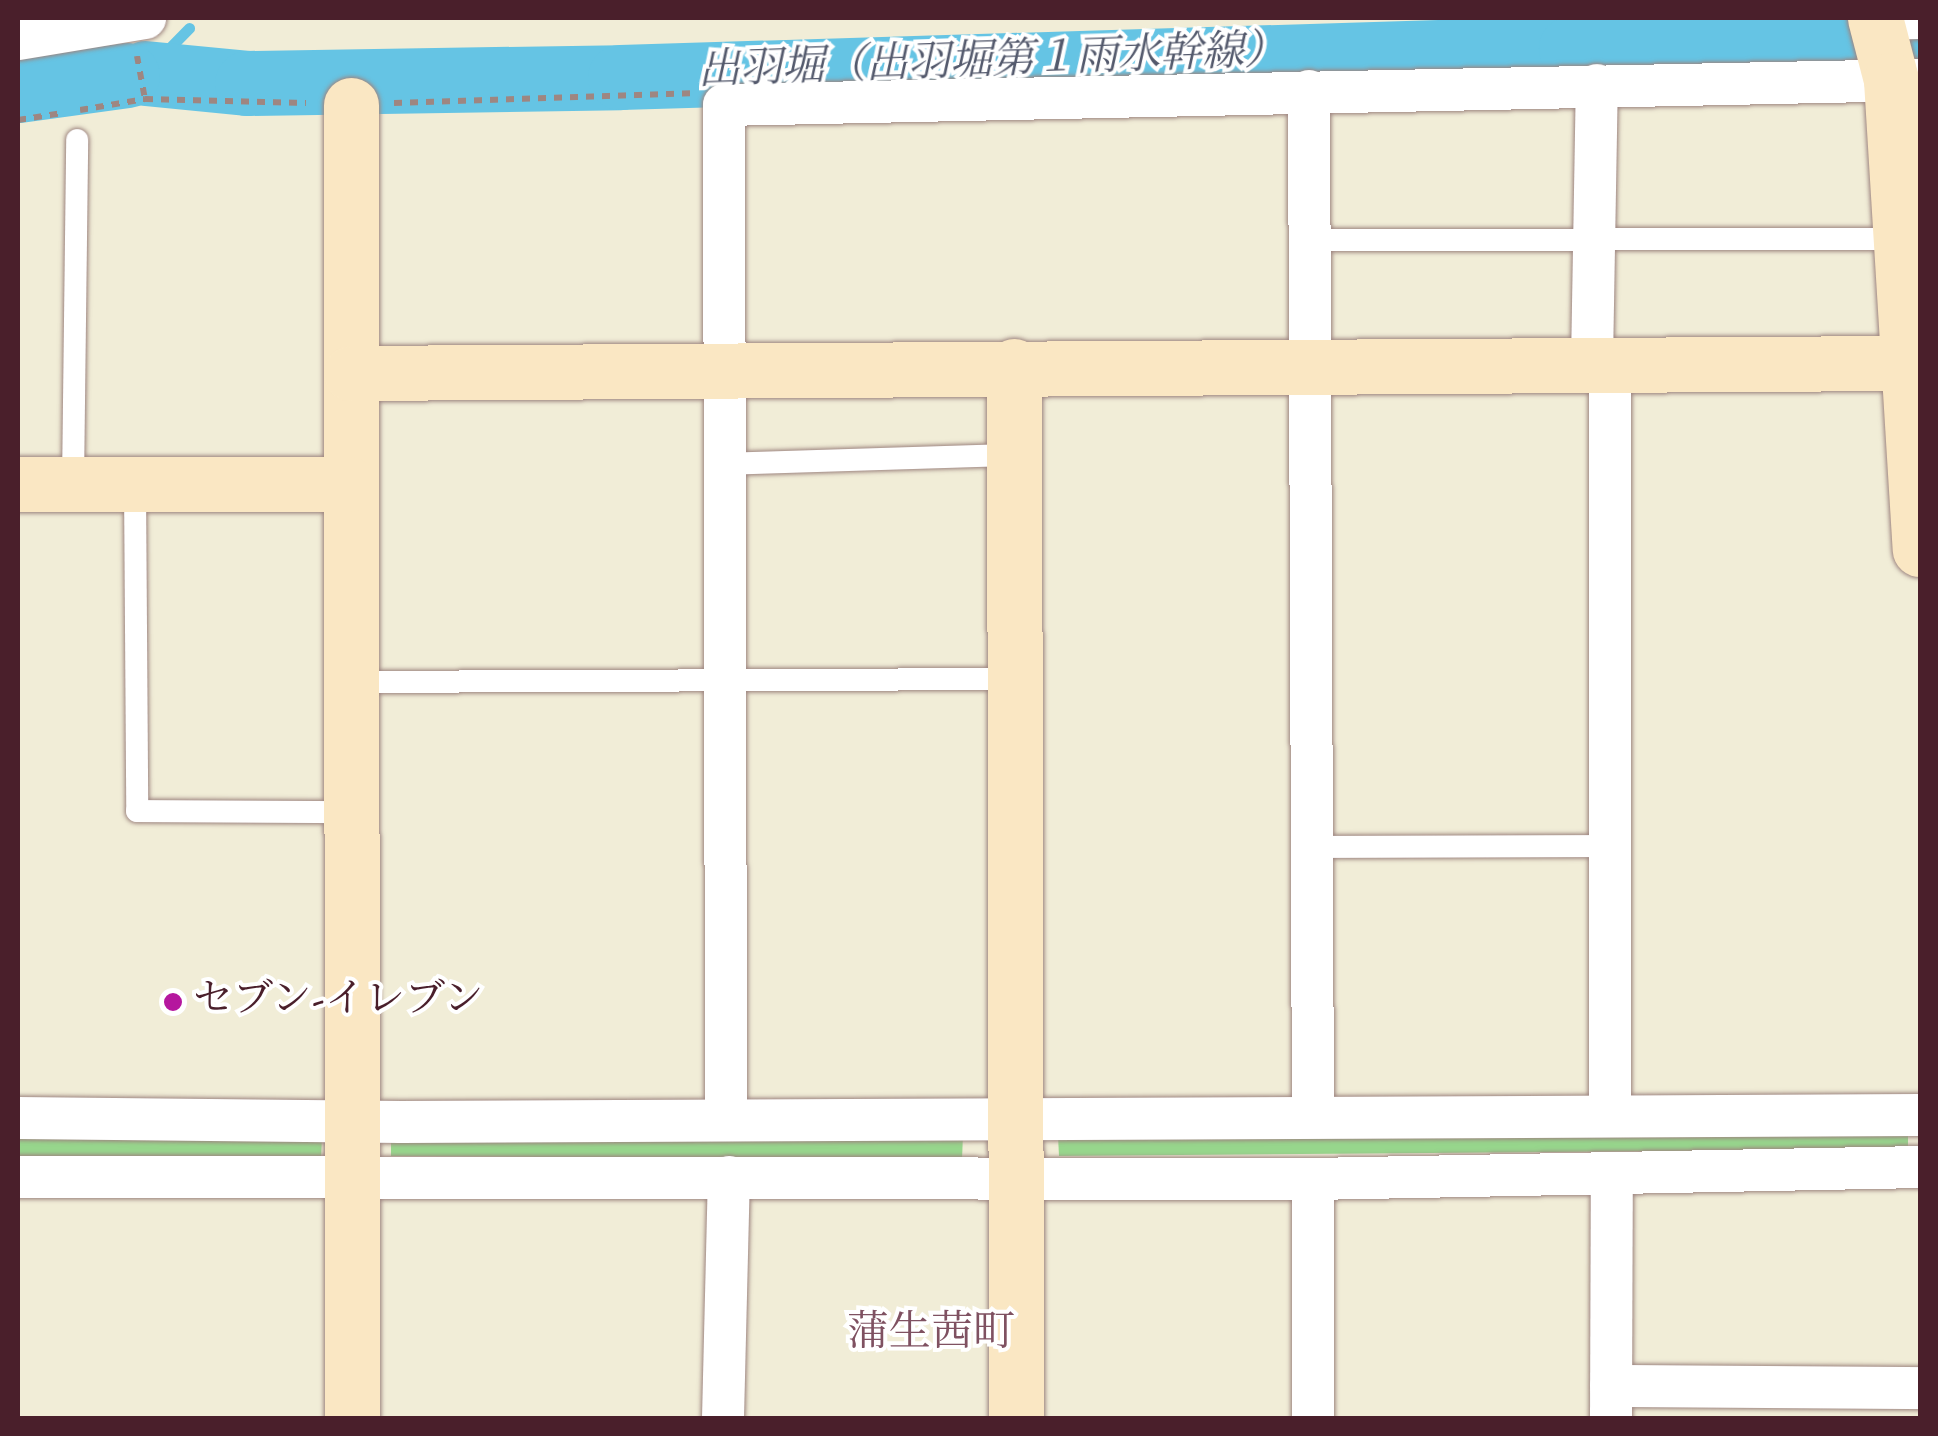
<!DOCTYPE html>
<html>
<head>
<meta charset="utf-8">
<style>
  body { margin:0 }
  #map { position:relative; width:1938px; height:1436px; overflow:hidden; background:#f1edd7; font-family:"Sorts Mill Goudy","Noto Serif JP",serif }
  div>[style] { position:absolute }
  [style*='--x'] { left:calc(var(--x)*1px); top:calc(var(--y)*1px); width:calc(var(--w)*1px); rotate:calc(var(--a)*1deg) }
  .green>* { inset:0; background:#97d68c }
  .stream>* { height:11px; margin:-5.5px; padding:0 5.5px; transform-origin:5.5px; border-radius:5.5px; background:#65c4e4 }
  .river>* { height:65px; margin:-32.5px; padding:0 32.5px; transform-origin:32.5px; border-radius:32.5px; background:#65c4e4 }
  .path>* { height:6px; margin-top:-3px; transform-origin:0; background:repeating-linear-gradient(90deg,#9e8681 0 8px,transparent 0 16px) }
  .roads { filter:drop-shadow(0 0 2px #9e8681) drop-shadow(0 0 2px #9e8681) }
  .lane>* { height:22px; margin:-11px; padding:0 11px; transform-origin:11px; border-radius:11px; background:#fff }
  .street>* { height:42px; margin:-21px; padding:0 21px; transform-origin:21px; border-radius:21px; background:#fff }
  .secondary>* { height:55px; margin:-27.5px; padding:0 27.5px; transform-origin:27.5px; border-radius:27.5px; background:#fae7c3 }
  .dots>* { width:28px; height:28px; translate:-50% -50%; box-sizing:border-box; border:5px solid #fff; border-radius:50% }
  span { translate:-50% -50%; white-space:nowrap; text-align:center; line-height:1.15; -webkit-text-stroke:8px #fff; paint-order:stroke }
  .poi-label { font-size:40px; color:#4a1f2b }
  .left { translate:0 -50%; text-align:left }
  .water-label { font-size:42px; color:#53596c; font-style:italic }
  .neighbourhood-label { font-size:42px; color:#7f5161 }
  .frame { position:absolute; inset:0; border:20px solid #4a1f2b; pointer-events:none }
</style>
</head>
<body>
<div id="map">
  <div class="green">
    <div style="clip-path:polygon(1908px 1130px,1908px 1149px,1059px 1156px,1058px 1136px)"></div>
    <div style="clip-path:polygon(963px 1134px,962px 1160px,391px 1156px,391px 1137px)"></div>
    <div style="clip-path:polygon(322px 1137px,321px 1160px,18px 1160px,18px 1138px)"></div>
  </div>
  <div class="stream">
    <div style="--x:145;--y:73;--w:63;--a:-45.6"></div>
  </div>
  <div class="river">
    <div style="--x:1916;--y:46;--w:4;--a:0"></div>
    <div style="--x:145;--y:73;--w:102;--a:5.6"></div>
    <div style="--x:247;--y:83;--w:373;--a:-0.9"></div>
    <div style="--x:620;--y:77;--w:951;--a:-1.75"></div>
    <div style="--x:1571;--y:48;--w:270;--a:0"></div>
    <div style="--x:18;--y:90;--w:110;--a:-7.8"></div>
  </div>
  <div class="path">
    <div style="--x:137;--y:56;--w:44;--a:79.5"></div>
    <div style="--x:394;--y:103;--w:297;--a:-1.9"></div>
    <div style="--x:80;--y:110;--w:66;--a:-9.6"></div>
    <div style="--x:145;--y:99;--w:161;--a:1.4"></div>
    <div style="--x:18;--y:120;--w:45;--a:-9"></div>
  </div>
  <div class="roads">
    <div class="lane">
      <div style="--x:1312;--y:240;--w:588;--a:-0.1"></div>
      <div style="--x:724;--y:464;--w:290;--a:-1.8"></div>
      <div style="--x:73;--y:484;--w:344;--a:-89.3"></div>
      <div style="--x:135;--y:485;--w:326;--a:89.6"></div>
      <div style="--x:137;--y:811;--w:213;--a:0.3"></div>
      <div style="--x:350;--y:682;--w:665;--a:-0.26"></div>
      <div style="--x:1314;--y:847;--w:293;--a:-0.2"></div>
    </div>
    <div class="street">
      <div style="--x:1876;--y:19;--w:44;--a:-1.3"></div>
      <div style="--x:18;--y:39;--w:129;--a:-9.4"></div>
      <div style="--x:1309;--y:91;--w:1025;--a:89.78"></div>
      <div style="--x:1592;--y:362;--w:277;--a:-89"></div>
      <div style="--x:1610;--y:1115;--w:750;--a:-90"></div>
      <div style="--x:18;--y:1118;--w:383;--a:0.6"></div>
      <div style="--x:401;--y:1122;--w:1519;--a:-0.26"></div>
      <div style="--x:726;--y:1119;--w:1014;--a:-90.11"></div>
      <div style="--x:724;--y:105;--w:1196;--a:-1.2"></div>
      <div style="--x:18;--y:1177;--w:1295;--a:0.09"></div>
      <div style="--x:1313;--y:1179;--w:607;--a:-1.13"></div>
      <div style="--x:1611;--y:1386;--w:309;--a:0.4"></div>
      <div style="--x:723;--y:1418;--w:241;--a:-88.6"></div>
      <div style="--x:1313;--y:1418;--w:239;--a:-90"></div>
      <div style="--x:1611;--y:1418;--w:244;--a:-89.8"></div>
    </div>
    <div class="secondary">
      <div style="--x:1875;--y:18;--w:64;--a:75.5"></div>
      <div style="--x:1891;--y:80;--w:470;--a:86.5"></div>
      <div style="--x:351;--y:105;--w:1313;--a:89.96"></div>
      <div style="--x:1014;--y:366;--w:1052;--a:89.89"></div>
      <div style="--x:351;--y:373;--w:1569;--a:-0.37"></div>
      <div style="--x:18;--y:484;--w:331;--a:0"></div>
    </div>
  </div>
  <div class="dots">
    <div style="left:173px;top:1002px;background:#b5179e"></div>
  </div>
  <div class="poi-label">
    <span class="left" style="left:193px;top:1002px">セブン-イレブン</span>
  </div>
  <div class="water-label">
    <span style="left:992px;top:63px;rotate:-2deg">出羽堀（出羽堀第１雨水幹線）</span>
  </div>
  <div class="neighbourhood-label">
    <span style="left:931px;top:1335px">蒲生茜町</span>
  </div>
  <div class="frame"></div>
</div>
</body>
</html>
